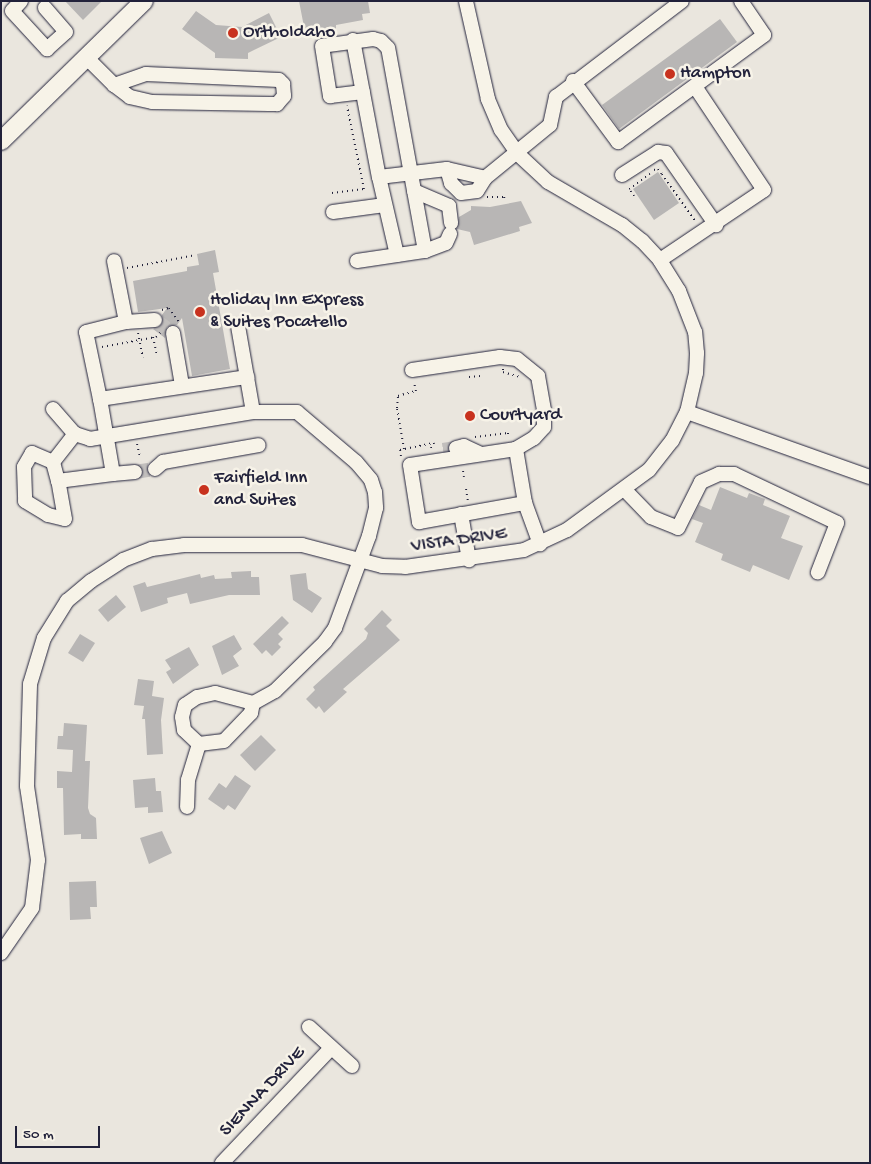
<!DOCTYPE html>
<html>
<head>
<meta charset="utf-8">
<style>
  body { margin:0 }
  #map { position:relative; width:871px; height:1164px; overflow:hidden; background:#eae6de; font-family:"Gochi Hand",sans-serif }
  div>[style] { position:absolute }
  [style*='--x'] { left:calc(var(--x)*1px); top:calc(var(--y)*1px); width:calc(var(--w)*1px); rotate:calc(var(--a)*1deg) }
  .building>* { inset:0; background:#b8b6b5 }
  .minor-tunnel>* { height:14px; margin-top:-7px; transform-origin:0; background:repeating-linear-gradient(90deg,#c2bfbd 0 14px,transparent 0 21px) }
  .path>* { height:2px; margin-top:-1px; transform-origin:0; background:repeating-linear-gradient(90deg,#22223b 0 1px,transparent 0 5px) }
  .roads { filter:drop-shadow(0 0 1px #22223b) drop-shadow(0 0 1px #22223b) }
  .minor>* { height:14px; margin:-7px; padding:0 7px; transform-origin:7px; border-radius:7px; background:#f7f3e8 }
  .major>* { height:18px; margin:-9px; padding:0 9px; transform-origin:9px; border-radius:9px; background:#f7f3e8 }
  .dots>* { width:14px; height:14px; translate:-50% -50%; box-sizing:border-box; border:2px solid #f7f3e8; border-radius:50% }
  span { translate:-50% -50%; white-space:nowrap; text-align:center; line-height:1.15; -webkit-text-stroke:5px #f7f3e8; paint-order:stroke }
  .poi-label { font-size:19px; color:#22223b }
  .left { translate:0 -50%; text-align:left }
  .street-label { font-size:19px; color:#22223b }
  .frame { position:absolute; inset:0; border:2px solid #22223b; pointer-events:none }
  .scale { position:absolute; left:15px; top:1126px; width:85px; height:22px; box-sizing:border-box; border:2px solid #22223b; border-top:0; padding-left:6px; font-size:15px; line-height:18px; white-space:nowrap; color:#22223b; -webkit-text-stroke:4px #f7f3e8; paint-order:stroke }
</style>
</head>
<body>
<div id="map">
  <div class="building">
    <div style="clip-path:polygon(65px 1px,102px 1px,83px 20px)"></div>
    <div style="clip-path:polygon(299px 1px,368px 1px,370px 13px,362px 14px,363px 20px,336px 25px,336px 29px,305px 32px)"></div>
    <div style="clip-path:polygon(196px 11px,216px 25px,242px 27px,269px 13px,281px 37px,248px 53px,248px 59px,215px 58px,215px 53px,182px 29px)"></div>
    <div style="clip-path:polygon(720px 19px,737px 42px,619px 129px,602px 105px)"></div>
    <div style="clip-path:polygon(658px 172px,679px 203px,654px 220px,633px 189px)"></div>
    <div style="clip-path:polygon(521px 201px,532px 223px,519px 227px,520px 231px,474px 245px,470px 232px,457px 229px,459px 217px,471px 210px,471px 206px,490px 207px)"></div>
    <div style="clip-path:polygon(215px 250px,219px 272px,213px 273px,230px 369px,192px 376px,182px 318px,177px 325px,167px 327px,165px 338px,153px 329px,163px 324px,162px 315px,167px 308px,138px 312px,133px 281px,187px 271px,187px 267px,199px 265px,197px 254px)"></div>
    <div style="clip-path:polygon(720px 487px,747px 498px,749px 493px,765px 499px,763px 505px,790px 516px,781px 538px,803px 546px,789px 580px,753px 565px,750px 572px,721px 560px,723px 554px,695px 542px,703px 523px,692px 519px,699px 505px,711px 510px)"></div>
    <div style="clip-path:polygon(251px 571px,251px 577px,259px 577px,260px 595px,229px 595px,190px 604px,187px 593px,167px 598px,168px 603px,141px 612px,133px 586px,145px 582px,147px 587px,200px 574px,201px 578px,214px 575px,215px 579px,232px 578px,231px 572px)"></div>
    <div style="clip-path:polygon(306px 573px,308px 589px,322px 598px,312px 613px,293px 600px,290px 575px)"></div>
    <div style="clip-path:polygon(116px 595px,126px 607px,108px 622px,98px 610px)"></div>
    <div style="clip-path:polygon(382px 610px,392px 620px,386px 626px,400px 640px,343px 689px,347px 692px,324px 713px,319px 706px,316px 709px,306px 699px,315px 690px,313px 687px,366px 639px,368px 633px,364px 629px)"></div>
    <div style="clip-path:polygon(282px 616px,289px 623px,278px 634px,283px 639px,278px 644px,281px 647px,272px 656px,266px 650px,262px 654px,253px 644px)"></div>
    <div style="clip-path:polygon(80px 634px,95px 643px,83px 662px,68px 653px)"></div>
    <div style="clip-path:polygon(234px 635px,242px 649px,233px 656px,239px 666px,222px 675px,212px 646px)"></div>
    <div style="clip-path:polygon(189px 647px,199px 665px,173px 684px,166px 672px,171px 669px,165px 660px)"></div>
    <div style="clip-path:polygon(138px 679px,154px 681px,152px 696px,164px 698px,161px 720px,163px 754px,147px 755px,145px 719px,142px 719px,144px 706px,134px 705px)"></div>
    <div style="clip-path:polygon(64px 723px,87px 725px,85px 761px,90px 761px,88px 808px,90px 814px,96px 818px,97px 839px,81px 839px,81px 834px,64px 835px,63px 788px,57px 788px,57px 771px,72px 772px,73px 750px,57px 749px,58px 736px,63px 736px)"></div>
    <div style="clip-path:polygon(261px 735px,276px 750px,255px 771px,240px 755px)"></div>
    <div style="clip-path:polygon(235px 775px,251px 786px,235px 810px,228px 805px,224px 810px,208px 799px,219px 783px,226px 788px)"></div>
    <div style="clip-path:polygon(155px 778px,156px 791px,161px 791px,163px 812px,148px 813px,148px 807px,135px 808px,133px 780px)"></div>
    <div style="clip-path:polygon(162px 831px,172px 853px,149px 864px,140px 838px)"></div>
    <div style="clip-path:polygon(96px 881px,97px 907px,90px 907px,91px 919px,70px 920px,69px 882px)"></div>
  </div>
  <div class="minor-tunnel">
    <div style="--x:155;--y:320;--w:22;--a:36"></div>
    <div style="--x:443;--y:450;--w:13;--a:-9"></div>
    <div style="--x:135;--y:472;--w:20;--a:-9"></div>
  </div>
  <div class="path">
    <div style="--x:654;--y:170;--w:4;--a:-14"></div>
    <div style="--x:658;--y:169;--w:6;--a:51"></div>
    <div style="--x:662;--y:174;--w:57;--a:54.9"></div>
    <div style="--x:332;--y:193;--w:32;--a:-7"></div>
    <div style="--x:364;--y:189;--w:85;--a:-101.6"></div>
    <div style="--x:634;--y:196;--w:9;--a:-126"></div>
    <div style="--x:629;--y:189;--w:26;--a:-37"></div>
    <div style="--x:487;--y:197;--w:17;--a:0"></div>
    <div style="--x:504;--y:197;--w:3;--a:72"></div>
    <div style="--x:127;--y:268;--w:70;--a:-10.7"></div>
    <div style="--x:162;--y:310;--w:7;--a:-16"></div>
    <div style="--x:169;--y:308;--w:17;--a:54"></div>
    <div style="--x:138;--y:333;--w:25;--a:79"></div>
    <div style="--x:153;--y:337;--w:19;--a:78"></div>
    <div style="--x:102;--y:347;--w:55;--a:-10.5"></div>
    <div style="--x:156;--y:337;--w:6;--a:-45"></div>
    <div style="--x:503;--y:369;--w:3;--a:90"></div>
    <div style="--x:503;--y:372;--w:18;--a:16"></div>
    <div style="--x:469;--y:377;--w:11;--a:-5"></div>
    <div style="--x:475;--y:437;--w:33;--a:-7"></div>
    <div style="--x:508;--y:433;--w:5;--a:90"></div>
    <div style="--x:137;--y:444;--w:13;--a:77"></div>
    <div style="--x:404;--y:449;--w:42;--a:-99.7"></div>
    <div style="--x:397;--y:408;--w:12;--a:-85"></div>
    <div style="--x:398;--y:396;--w:19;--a:-16"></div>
    <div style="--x:416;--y:391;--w:9;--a:-103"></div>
    <div style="--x:401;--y:456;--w:6;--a:-99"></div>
    <div style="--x:400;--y:450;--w:35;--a:-12"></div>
    <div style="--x:434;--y:443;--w:6;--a:121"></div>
    <div style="--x:463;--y:471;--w:6;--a:81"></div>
    <div style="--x:466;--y:489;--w:12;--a:81"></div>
  </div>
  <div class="roads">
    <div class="minor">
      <div style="--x:21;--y:1;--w:13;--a:132"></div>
      <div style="--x:12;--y:11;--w:52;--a:47.4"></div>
      <div style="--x:47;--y:49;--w:25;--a:-42"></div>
      <div style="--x:66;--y:32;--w:32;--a:-131"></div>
      <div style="--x:353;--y:40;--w:139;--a:79.3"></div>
      <div style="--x:379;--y:177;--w:68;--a:-6.7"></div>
      <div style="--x:447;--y:169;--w:39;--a:13"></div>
      <div style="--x:485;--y:178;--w:84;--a:-39.2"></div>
      <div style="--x:550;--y:125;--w:29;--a:-78"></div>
      <div style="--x:556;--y:97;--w:158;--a:-37.3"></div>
      <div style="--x:86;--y:57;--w:40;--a:45"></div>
      <div style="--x:146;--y:74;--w:133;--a:2.6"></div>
      <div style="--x:279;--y:80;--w:6;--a:45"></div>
      <div style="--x:283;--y:84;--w:12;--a:85"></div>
      <div style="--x:284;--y:96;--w:11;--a:131"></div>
      <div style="--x:277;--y:104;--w:8;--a:180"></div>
      <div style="--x:269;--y:104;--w:117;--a:-179"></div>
      <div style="--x:152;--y:102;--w:23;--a:-167"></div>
      <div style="--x:130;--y:97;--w:20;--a:-143"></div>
      <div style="--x:114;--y:85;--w:34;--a:-19"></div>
      <div style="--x:573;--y:81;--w:76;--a:53.6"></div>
      <div style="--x:618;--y:142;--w:181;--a:-36.2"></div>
      <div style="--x:764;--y:35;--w:41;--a:-124.1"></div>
      <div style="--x:447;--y:169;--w:15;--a:74"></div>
      <div style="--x:451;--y:183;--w:14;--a:45"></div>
      <div style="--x:461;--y:193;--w:16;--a:-7"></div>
      <div style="--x:477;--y:191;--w:15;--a:-58"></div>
      <div style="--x:622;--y:175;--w:43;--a:-32.6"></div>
      <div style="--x:658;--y:152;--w:8;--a:7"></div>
      <div style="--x:666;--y:153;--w:88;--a:55.2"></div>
      <div style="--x:379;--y:177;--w:80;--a:77"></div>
      <div style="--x:414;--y:191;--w:38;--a:23"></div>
      <div style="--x:449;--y:206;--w:17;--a:83"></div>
      <div style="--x:333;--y:212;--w:52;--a:-7.7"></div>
      <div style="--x:425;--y:251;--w:22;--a:-21"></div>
      <div style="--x:446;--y:243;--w:10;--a:-66"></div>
      <div style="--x:660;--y:260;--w:125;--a:-33.9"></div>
      <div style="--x:764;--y:190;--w:123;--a:-123.7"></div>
      <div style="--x:357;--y:261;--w:69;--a:-8.4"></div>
      <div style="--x:425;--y:251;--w:206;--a:-100.3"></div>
      <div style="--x:388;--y:48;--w:10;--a:-135"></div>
      <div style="--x:381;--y:41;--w:8;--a:-166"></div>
      <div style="--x:373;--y:39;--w:51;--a:172.2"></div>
      <div style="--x:322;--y:46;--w:51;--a:80.9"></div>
      <div style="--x:330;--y:96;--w:33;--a:-7"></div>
      <div style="--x:126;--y:322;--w:29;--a:-4"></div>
      <div style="--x:238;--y:326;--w:87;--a:80.1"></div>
      <div style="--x:173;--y:333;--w:53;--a:80.2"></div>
      <div style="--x:412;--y:370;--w:89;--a:-8.4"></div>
      <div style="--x:500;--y:357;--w:17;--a:7"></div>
      <div style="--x:517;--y:359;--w:27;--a:39"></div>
      <div style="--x:538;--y:376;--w:35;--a:80"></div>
      <div style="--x:544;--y:410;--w:17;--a:90"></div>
      <div style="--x:544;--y:427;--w:15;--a:132"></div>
      <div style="--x:534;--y:438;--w:21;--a:149"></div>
      <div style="--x:516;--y:449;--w:107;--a:171.4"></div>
      <div style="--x:410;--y:465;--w:58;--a:81"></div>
      <div style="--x:419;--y:522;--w:108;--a:-10.2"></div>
      <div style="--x:525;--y:503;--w:55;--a:-99.5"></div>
      <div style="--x:100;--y:399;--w:68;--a:-101.8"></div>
      <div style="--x:86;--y:332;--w:41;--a:-14"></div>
      <div style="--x:126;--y:322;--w:62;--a:-101.1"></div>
      <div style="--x:53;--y:409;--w:33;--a:49"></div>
      <div style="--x:75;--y:434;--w:16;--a:18"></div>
      <div style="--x:90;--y:439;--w:165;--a:-9.4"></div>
      <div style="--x:253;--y:412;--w:44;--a:0"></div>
      <div style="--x:297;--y:412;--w:77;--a:40.3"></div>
      <div style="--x:356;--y:462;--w:23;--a:50"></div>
      <div style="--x:371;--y:480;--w:13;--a:72"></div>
      <div style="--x:375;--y:492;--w:16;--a:86"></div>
      <div style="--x:376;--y:508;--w:29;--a:104"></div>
      <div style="--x:369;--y:536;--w:98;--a:110.3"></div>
      <div style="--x:335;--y:628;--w:17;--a:126"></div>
      <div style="--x:325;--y:642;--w:70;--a:135.6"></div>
      <div style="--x:275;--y:691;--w:25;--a:151"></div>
      <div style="--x:253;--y:703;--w:39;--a:-165"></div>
      <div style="--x:215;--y:693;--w:18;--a:167"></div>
      <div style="--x:197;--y:697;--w:14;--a:146"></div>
      <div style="--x:185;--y:705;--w:12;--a:104"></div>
      <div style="--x:182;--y:717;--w:13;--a:81"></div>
      <div style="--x:184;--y:730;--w:21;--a:43"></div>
      <div style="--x:199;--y:744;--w:38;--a:107"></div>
      <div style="--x:188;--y:780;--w:27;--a:92"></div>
      <div style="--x:687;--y:412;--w:194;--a:19.6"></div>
      <div style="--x:456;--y:448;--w:8;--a:-14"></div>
      <div style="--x:464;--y:446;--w:19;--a:25"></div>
      <div style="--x:53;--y:462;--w:36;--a:-52"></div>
      <div style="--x:155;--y:469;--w:11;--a:-41"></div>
      <div style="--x:163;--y:462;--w:97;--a:-10"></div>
      <div style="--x:113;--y:474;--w:22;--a:-5"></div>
      <div style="--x:58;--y:481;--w:20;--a:-105"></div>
      <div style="--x:53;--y:462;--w:23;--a:-157"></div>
      <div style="--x:32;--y:453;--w:16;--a:120"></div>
      <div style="--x:24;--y:467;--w:34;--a:88"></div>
      <div style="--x:25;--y:501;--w:27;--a:31"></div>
      <div style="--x:48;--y:515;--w:17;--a:13"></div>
      <div style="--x:65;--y:519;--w:39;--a:-100"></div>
      <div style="--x:58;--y:481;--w:55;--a:-7.3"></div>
      <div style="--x:113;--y:474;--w:76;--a:-99.8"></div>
      <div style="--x:100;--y:399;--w:149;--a:-8.5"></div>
      <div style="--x:624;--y:489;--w:39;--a:46"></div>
      <div style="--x:651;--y:517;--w:29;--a:22"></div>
      <div style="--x:678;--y:528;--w:51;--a:-63.4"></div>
      <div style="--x:701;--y:482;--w:20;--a:-24"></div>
      <div style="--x:719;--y:474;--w:15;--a:0"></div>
      <div style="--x:734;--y:474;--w:114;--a:25.4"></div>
      <div style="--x:837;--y:523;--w:53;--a:111.2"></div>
      <div style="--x:525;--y:503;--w:44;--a:69.9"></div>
      <div style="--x:461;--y:514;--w:47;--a:80.1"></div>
      <div style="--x:199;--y:744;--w:25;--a:-7"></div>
      <div style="--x:224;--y:741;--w:39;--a:-46"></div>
      <div style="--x:251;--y:713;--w:10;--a:-79"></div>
      <div style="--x:1;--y:953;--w:55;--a:-55.4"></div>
      <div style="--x:32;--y:908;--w:48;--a:-82.9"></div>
      <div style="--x:38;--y:860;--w:75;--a:-98.5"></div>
      <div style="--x:27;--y:786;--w:102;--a:-88.3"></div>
      <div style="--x:30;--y:684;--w:48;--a:-73.1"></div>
      <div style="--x:44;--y:638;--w:44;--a:-58.1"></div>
      <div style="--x:67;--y:601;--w:31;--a:-40"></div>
      <div style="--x:91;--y:581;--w:38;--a:-33"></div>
      <div style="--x:123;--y:560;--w:31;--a:-21"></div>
      <div style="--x:152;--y:549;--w:32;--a:-7"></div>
      <div style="--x:184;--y:545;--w:118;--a:0"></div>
      <div style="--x:302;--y:545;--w:83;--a:14.7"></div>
      <div style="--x:382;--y:566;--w:23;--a:2"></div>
      <div style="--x:405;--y:567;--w:120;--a:-8.1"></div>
      <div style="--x:524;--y:550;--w:47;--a:-24.9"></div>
      <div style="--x:567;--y:530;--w:102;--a:-36.2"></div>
      <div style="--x:649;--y:470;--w:37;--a:-52"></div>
      <div style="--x:672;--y:441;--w:33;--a:-63"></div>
      <div style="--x:687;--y:412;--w:40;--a:-77"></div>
      <div style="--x:696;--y:373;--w:20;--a:-87"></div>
      <div style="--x:697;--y:353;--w:21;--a:-95"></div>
      <div style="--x:695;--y:332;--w:44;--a:-111.3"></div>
      <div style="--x:679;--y:291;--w:36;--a:-122"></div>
      <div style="--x:660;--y:260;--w:26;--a:-133"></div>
      <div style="--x:642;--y:241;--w:26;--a:-141"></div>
      <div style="--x:622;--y:225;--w:86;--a:-149.8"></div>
      <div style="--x:548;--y:182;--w:41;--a:-137"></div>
      <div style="--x:518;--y:154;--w:29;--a:-125"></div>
      <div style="--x:501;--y:130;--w:34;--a:-113"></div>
      <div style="--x:488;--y:99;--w:100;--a:-102.7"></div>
      <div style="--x:309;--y:1027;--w:58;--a:42.2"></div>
      <div style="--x:222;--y:1163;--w:158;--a:-46.5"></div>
    </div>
    <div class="major">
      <div style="--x:1;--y:141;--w:200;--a:-44.4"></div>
    </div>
  </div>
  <div class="dots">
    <div style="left:233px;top:33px;background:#c8321e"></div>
    <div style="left:670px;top:74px;background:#c8321e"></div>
    <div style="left:200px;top:312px;background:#c8321e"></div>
    <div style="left:470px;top:416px;background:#c8321e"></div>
    <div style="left:204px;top:490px;background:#c8321e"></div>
  </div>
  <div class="poi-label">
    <span class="left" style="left:243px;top:33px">OrthoIdaho</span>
    <span class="left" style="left:680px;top:74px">Hampton</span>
    <span class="left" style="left:210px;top:312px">Holiday Inn Express<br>&amp; Suites Pocatello</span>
    <span class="left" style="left:480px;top:416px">Courtyard</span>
    <span class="left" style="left:214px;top:490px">Fairfield Inn<br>and Suites</span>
  </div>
  <div class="street-label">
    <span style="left:459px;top:541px;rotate:-8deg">VISTA DRIVE</span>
    <span style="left:263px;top:1092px;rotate:-47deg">SIENNA DRIVE</span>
  </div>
  <div class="frame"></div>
  <div class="scale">50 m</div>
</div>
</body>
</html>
